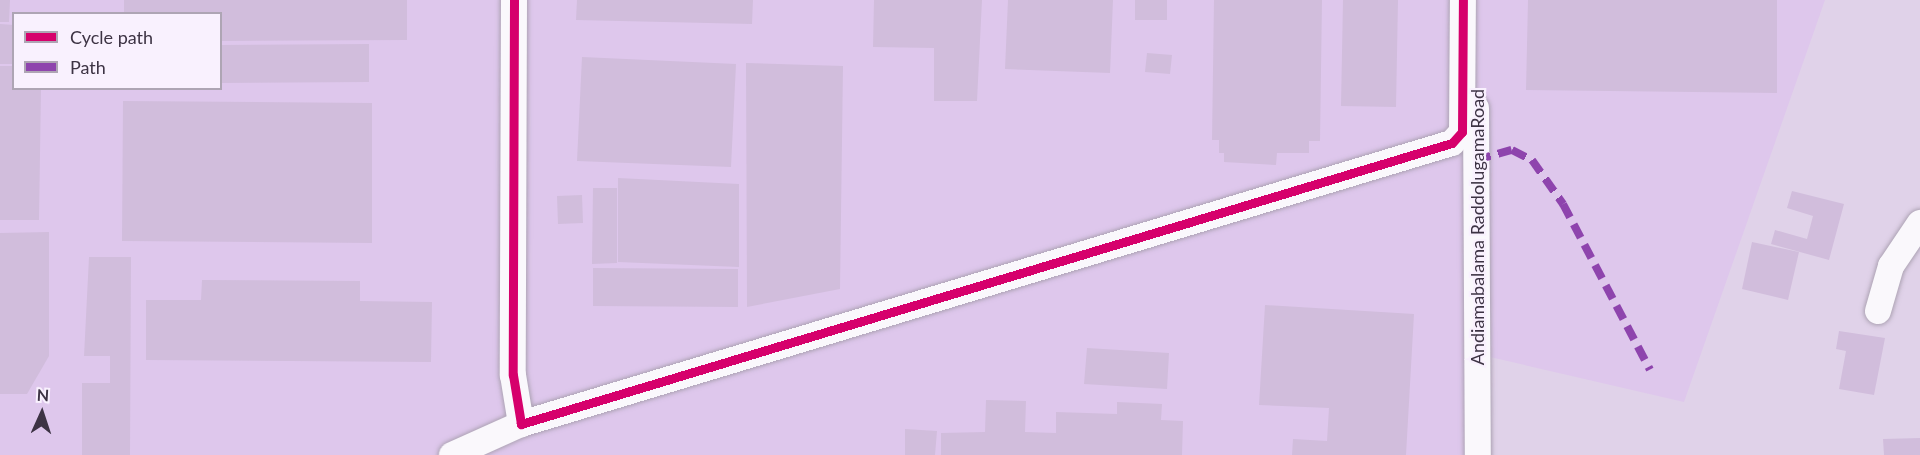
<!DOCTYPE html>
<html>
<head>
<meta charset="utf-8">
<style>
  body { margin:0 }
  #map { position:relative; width:1920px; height:455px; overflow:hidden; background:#e0d2e9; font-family:Lato,sans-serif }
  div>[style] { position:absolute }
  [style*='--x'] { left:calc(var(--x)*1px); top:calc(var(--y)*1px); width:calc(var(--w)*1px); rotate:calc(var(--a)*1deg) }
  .built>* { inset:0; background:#dec7ec }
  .building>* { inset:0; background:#d1bddc }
  .roads { filter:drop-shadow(0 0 2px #ada3b4) drop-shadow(0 0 2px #ada3b4) }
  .minor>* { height:26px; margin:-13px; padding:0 13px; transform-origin:13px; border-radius:13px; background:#faf8fc }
  .quiet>* { height:8px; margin-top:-4px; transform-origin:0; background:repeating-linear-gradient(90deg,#8e44ad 0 15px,transparent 0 23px) }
  .cycleway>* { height:9px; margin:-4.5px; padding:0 4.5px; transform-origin:4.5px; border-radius:4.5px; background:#d6006c }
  span { translate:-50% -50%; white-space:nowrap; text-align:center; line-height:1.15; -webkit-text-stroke:4.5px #f9f1fe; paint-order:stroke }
  .street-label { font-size:18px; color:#3d3344 }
  .legend { position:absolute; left:12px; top:12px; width:210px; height:78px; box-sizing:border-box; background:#f9f1fe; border:2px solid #aea5b4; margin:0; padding:8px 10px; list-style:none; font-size:18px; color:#3d3344 }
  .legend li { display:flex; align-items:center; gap:12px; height:30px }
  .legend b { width:30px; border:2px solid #aea5b4 }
  .north { position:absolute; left:12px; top:383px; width:60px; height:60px; -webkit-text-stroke:4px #f9f1fe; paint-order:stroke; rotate:3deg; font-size:16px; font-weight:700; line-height:24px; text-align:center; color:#3d3344 }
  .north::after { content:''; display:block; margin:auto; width:21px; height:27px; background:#3d3344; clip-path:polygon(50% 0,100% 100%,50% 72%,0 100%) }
</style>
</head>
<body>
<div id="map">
  <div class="built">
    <div style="clip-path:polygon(evenodd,0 0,1825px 0,1684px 402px,1477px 354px,1473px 455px,0 455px,0 0,14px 14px,220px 14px,220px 88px,14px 88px,14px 14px)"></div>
  </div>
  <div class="building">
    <div style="clip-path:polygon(0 0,10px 0,9px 22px,0 22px)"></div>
    <div style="clip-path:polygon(124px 0,407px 0,407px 40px,220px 41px,220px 14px,124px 14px)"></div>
    <div style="clip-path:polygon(577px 0,753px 0,752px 24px,576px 20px)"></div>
    <div style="clip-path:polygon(874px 0,982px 0,977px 101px,934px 101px,934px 48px,873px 47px)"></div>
    <div style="clip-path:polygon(1008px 0,1113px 0,1110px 73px,1005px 69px)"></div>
    <div style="clip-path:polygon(1135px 0,1167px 0,1167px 20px,1135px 20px)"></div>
    <div style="clip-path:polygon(1214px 0,1322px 0,1320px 141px,1309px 141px,1309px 153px,1277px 153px,1276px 165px,1224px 162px,1224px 153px,1219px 153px,1219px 140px,1212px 140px)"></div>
    <div style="clip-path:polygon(1343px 0,1398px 0,1396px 107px,1341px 106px)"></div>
    <div style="clip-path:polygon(1528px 0,1777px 0,1777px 93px,1526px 90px)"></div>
    <div style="clip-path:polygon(0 24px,14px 25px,14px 64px,0 64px)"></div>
    <div style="clip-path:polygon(369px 44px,369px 82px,220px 83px,220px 45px)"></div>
    <div style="clip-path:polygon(1147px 53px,1172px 55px,1170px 74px,1145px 72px)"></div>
    <div style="clip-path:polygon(582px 57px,736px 64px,731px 167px,577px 161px)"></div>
    <div style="clip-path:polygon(746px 63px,843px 66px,840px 289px,747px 307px)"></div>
    <div style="clip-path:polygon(0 66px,14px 66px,14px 88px,41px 88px,39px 220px,0 220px)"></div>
    <div style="clip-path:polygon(123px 101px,372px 103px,372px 243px,122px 241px)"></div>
    <div style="clip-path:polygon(618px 178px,739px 184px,739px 267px,618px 262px)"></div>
    <div style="clip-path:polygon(593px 188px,617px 188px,617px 263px,592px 264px)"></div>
    <div style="clip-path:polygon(1792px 191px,1844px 204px,1829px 260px,1771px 244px,1775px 230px,1807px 239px,1813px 216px,1787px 208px)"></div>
    <div style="clip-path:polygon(582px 195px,583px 223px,558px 224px,557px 196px)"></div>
    <div style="clip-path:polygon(49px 232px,49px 356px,27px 394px,0 394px,0 233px)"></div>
    <div style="clip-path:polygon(1752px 242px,1799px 252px,1788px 300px,1742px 289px)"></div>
    <div style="clip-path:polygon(89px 257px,131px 257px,130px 455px,82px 455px,82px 383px,110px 383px,110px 356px,84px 356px)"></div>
    <div style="clip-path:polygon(593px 268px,738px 269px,738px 307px,593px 306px)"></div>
    <div style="clip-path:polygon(202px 280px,360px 281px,360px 301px,432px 302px,431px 362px,146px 360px,146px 300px,201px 300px)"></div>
    <div style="clip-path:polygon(1265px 305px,1414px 314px,1406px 455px,1292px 455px,1293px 439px,1327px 441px,1329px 408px,1259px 405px)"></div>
    <div style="clip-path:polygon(1839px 331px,1885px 338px,1874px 395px,1839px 389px,1846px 351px,1836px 349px)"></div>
    <div style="clip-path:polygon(1087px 348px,1169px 353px,1167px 389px,1084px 384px)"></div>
    <div style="clip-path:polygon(986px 400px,1026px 401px,1025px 432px,1056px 433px,1056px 412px,1117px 414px,1117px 402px,1162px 404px,1161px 420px,1183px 421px,1182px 455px,941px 455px,941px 433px,985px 432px)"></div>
    <div style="clip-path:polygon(905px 429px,937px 431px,935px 455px,905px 455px)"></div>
    <div style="clip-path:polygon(1920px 438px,1920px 455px,1884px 455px,1883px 439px)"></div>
  </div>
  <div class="roads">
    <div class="minor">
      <div style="--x:514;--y:0;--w:375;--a:90.2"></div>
      <div style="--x:513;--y:375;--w:50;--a:80.7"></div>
      <div style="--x:521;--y:424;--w:972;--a:-16.8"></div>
      <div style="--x:1452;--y:143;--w:15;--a:-48"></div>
      <div style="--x:1462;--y:132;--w:132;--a:-89.6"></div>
      <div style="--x:1476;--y:108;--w:347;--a:89.7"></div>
      <div style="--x:1878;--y:311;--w:47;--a:-73.9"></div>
      <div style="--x:1891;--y:266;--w:52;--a:-56"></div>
      <div style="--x:452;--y:455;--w:76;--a:-24.2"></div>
    </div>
  </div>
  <div class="quiet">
    <div style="--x:1476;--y:160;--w:37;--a:-16"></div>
    <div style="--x:1512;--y:150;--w:22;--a:27"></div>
    <div style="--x:1532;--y:160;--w:54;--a:54.8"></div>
    <div style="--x:1563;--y:204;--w:187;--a:62.3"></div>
  </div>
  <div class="cycleway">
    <div style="--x:514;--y:0;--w:375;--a:90.2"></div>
    <div style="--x:513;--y:375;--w:50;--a:80.7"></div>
    <div style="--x:521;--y:424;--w:972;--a:-16.8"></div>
    <div style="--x:1452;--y:143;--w:15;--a:-48"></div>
    <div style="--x:1462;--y:132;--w:132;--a:-89.6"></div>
  </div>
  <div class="street-label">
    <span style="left:1477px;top:227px;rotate:-90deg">Andiamabalama RaddolugamaRoad</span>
  </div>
  <ul class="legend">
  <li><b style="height:8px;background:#d6006c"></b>Cycle path</li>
  <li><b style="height:8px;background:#8e44ad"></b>Path</li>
  </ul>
  <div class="north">N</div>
</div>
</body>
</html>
